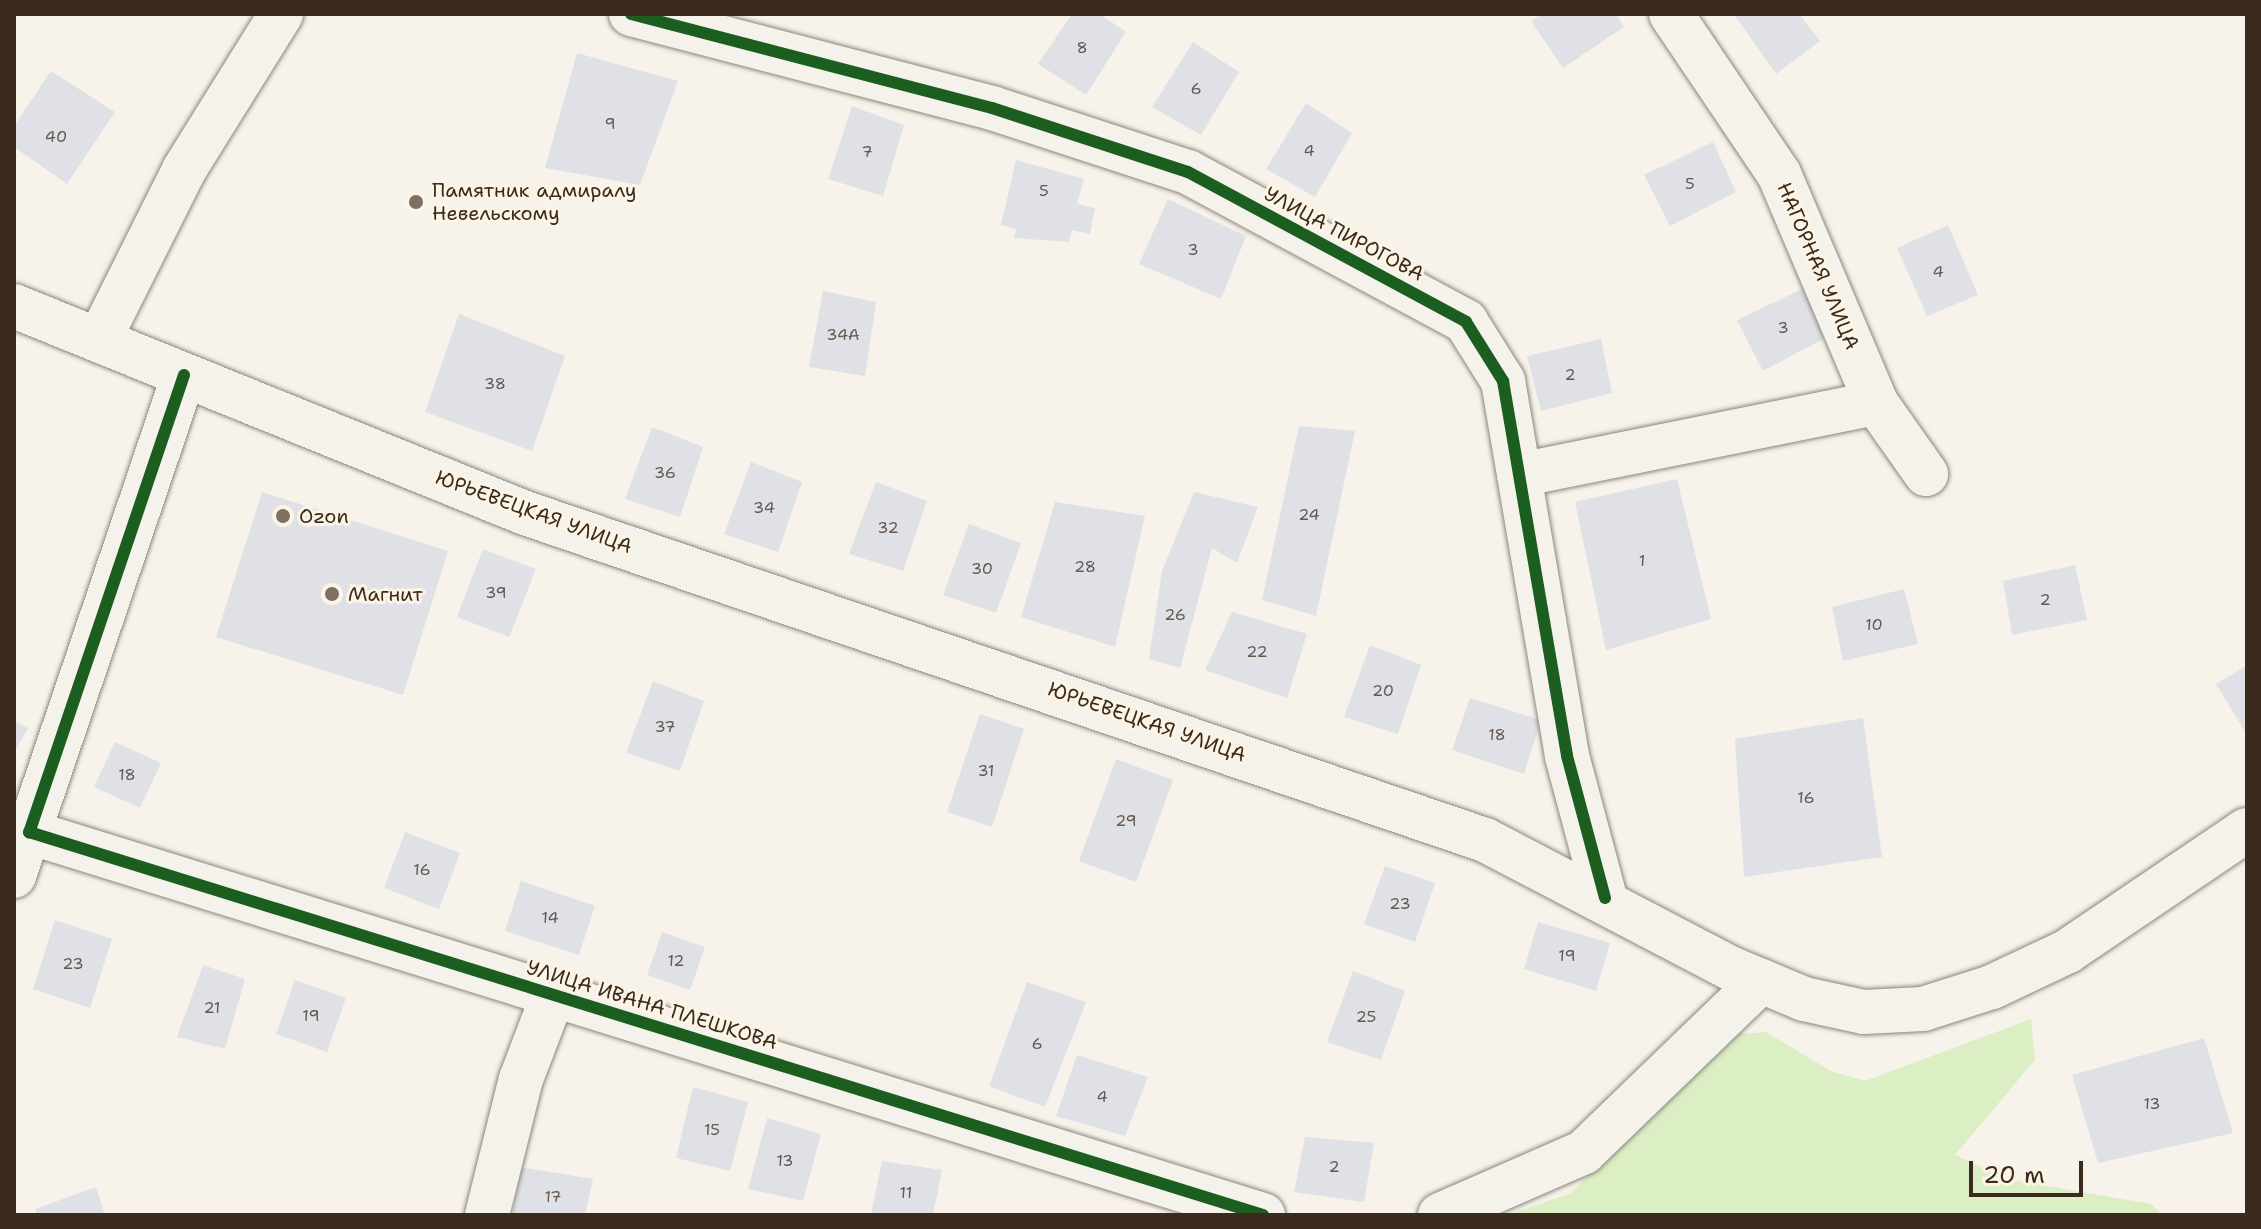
<!DOCTYPE html>
<html>
<head>
<meta charset="utf-8">
<style>
  body { margin:0 }
  #map { position:relative; width:2261px; height:1229px; overflow:hidden; background:#f7f3ea; font-family:"Shantell Sans",sans-serif }
  div>[style] { position:absolute }
  [style*='--x'] { left:calc(var(--x)*1px); top:calc(var(--y)*1px); width:calc(var(--w)*1px); rotate:calc(var(--a)*1deg) }
  .green>* { inset:0; background:#dceec3 }
  .building>* { inset:0; background:#e0e1e6 }
  .roads { filter:drop-shadow(0 0 2px #8b867f) drop-shadow(0 0 2px #8b867f) }
  .minor>* { height:44px; margin:-22px; padding:0 22px; transform-origin:22px; border-radius:22px; background:#f5f2ec }
  .major>* { height:44px; margin:-22px; padding:0 22px; transform-origin:22px; border-radius:22px; background:#f5f2ec }
  .cycleway>* { height:12px; margin:-6px; padding:0 6px; transform-origin:6px; border-radius:6px; background:#1b5e20 }
  .dots>* { width:22px; height:22px; translate:-50% -50%; box-sizing:border-box; border:4px solid #fcf5e5; border-radius:50% }
  span { translate:-50% -50%; white-space:nowrap; text-align:center; line-height:1.15; -webkit-text-stroke:6px #fcf5e5; paint-order:stroke }
  .number-label { font-size:16px; color:#645850 }
  .number-label span { -webkit-text-stroke-width:0 }
  .poi-label { font-size:20px; color:#3b2a1e }
  .left { translate:0 -50%; text-align:left }
  .street-label { font-size:20px; color:#3b2a1e }
  .frame { position:absolute; inset:0; border:16px solid #3b2a1e; pointer-events:none }
  .scale { position:absolute; left:1969px; top:1161px; width:114px; height:36px; box-sizing:border-box; border:4px solid #3b2a1e; border-top:0; padding-left:10px; font-size:24px; line-height:28px; white-space:nowrap; color:#3b2a1e; -webkit-text-stroke:6px #fcf5e5; paint-order:stroke }
</style>
</head>
<body>
<div id="map">
  <div class="green">
    <div style="clip-path:polygon(2031px 1019px,2035px 1060px,1955px 1155px,2011px 1180px,2151px 1204px,2163px 1215px,1507px 1215px,1571px 1193px,1723px 1035px,1766px 1032px,1831px 1071px,1865px 1081px)"></div>
  </div>
  <div class="building">
    <div style="clip-path:polygon(1072px 14px,1100px 14px,1126px 32px,1086px 95px,1038px 64px)"></div>
    <div style="clip-path:polygon(1542px 14px,1616px 14px,1624px 27px,1563px 68px,1531px 21px)"></div>
    <div style="clip-path:polygon(1734px 14px,1799px 14px,1820px 41px,1776px 74px)"></div>
    <div style="clip-path:polygon(1193px 42px,1239px 72px,1201px 135px,1152px 107px)"></div>
    <div style="clip-path:polygon(577px 53px,678px 81px,640px 185px,545px 168px)"></div>
    <div style="clip-path:polygon(51px 71px,115px 112px,67px 184px,14px 147px,14px 126px)"></div>
    <div style="clip-path:polygon(1306px 103px,1352px 133px,1315px 197px,1266px 169px)"></div>
    <div style="clip-path:polygon(852px 106px,904px 125px,883px 196px,828px 179px)"></div>
    <div style="clip-path:polygon(1713px 142px,1736px 192px,1670px 226px,1644px 175px)"></div>
    <div style="clip-path:polygon(1016px 160px,1084px 179px,1077px 204px,1095px 208px,1090px 234px,1072px 230px,1069px 242px,1014px 238px,1016px 229px,1001px 225px)"></div>
    <div style="clip-path:polygon(1168px 199px,1246px 236px,1221px 299px,1139px 264px)"></div>
    <div style="clip-path:polygon(1948px 225px,1978px 295px,1927px 316px,1897px 248px)"></div>
    <div style="clip-path:polygon(1806px 287px,1829px 336px,1763px 371px,1737px 320px)"></div>
    <div style="clip-path:polygon(823px 291px,876px 302px,865px 376px,809px 367px)"></div>
    <div style="clip-path:polygon(459px 314px,565px 356px,532px 451px,425px 412px)"></div>
    <div style="clip-path:polygon(1601px 339px,1612px 393px,1541px 411px,1527px 356px)"></div>
    <div style="clip-path:polygon(1299px 426px,1355px 431px,1316px 616px,1262px 600px)"></div>
    <div style="clip-path:polygon(652px 427px,703px 447px,680px 517px,625px 499px)"></div>
    <div style="clip-path:polygon(751px 462px,802px 482px,778px 552px,724px 534px)"></div>
    <div style="clip-path:polygon(1677px 479px,1711px 619px,1606px 650px,1575px 502px)"></div>
    <div style="clip-path:polygon(876px 482px,927px 501px,903px 571px,849px 554px)"></div>
    <div style="clip-path:polygon(262px 492px,448px 551px,403px 695px,216px 637px)"></div>
    <div style="clip-path:polygon(1194px 492px,1258px 507px,1237px 563px,1212px 548px,1180px 668px,1149px 659px,1162px 571px)"></div>
    <div style="clip-path:polygon(1055px 502px,1145px 516px,1115px 647px,1021px 617px)"></div>
    <div style="clip-path:polygon(969px 524px,1021px 543px,996px 613px,943px 595px)"></div>
    <div style="clip-path:polygon(483px 549px,536px 569px,509px 637px,457px 617px)"></div>
    <div style="clip-path:polygon(2075px 565px,2087px 620px,2012px 635px,2003px 581px)"></div>
    <div style="clip-path:polygon(1904px 589px,1918px 644px,1843px 661px,1832px 607px)"></div>
    <div style="clip-path:polygon(1232px 612px,1307px 634px,1287px 698px,1205px 670px)"></div>
    <div style="clip-path:polygon(1370px 645px,1421px 665px,1398px 734px,1344px 717px)"></div>
    <div style="clip-path:polygon(2247px 665px,2247px 735px,2216px 684px)"></div>
    <div style="clip-path:polygon(653px 681px,704px 701px,680px 771px,626px 753px)"></div>
    <div style="clip-path:polygon(1470px 698px,1541px 720px,1524px 774px,1452px 750px)"></div>
    <div style="clip-path:polygon(980px 714px,1024px 729px,992px 827px,947px 812px)"></div>
    <div style="clip-path:polygon(1863px 718px,1882px 857px,1744px 877px,1735px 739px)"></div>
    <div style="clip-path:polygon(14px 721px,28px 728px,14px 753px)"></div>
    <div style="clip-path:polygon(115px 742px,161px 763px,140px 808px,94px 787px)"></div>
    <div style="clip-path:polygon(1116px 759px,1173px 780px,1136px 882px,1079px 861px)"></div>
    <div style="clip-path:polygon(405px 832px,460px 853px,439px 909px,384px 888px)"></div>
    <div style="clip-path:polygon(1385px 866px,1435px 883px,1415px 942px,1364px 924px)"></div>
    <div style="clip-path:polygon(521px 881px,595px 906px,579px 955px,505px 931px)"></div>
    <div style="clip-path:polygon(55px 920px,112px 939px,90px 1008px,33px 989px)"></div>
    <div style="clip-path:polygon(1538px 922px,1610px 943px,1596px 991px,1524px 969px)"></div>
    <div style="clip-path:polygon(662px 932px,705px 947px,690px 990px,647px 975px)"></div>
    <div style="clip-path:polygon(203px 965px,245px 979px,225px 1049px,177px 1037px)"></div>
    <div style="clip-path:polygon(1353px 971px,1405px 991px,1381px 1060px,1327px 1042px)"></div>
    <div style="clip-path:polygon(295px 980px,346px 998px,327px 1052px,276px 1034px)"></div>
    <div style="clip-path:polygon(1027px 982px,1086px 1002px,1045px 1107px,989px 1086px)"></div>
    <div style="clip-path:polygon(2204px 1038px,2233px 1133px,2098px 1163px,2072px 1075px)"></div>
    <div style="clip-path:polygon(1077px 1055px,1148px 1077px,1125px 1136px,1056px 1116px)"></div>
    <div style="clip-path:polygon(693px 1087px,748px 1102px,730px 1171px,676px 1158px)"></div>
    <div style="clip-path:polygon(767px 1118px,821px 1134px,803px 1201px,748px 1189px)"></div>
    <div style="clip-path:polygon(1305px 1137px,1374px 1143px,1364px 1202px,1294px 1192px)"></div>
    <div style="clip-path:polygon(882px 1161px,942px 1170px,933px 1215px,871px 1215px)"></div>
    <div style="clip-path:polygon(520px 1167px,593px 1179px,585px 1215px,513px 1215px)"></div>
    <div style="clip-path:polygon(96px 1187px,105px 1215px,37px 1215px,35px 1209px)"></div>
  </div>
  <div class="roads">
    <div class="minor">
      <div style="--x:631;--y:14;--w:373;--a:14.6"></div>
      <div style="--x:992;--y:108;--w:206;--a:18.1"></div>
      <div style="--x:1188;--y:172;--w:316;--a:28.3"></div>
      <div style="--x:1466;--y:322;--w:70;--a:57.9"></div>
      <div style="--x:1503;--y:381;--w:380;--a:80.3"></div>
      <div style="--x:1567;--y:756;--w:147;--a:75"></div>
      <div style="--x:1671;--y:14;--w:193;--a:56"></div>
      <div style="--x:1779;--y:174;--w:249;--a:67"></div>
      <div style="--x:1876;--y:403;--w:87;--a:54.8"></div>
      <div style="--x:99;--y:340;--w:190;--a:-63.4"></div>
      <div style="--x:184;--y:170;--w:184;--a:-58.1"></div>
      <div style="--x:1519;--y:475;--w:364;--a:-11.4"></div>
      <div style="--x:29;--y:832;--w:1292;--a:17.24"></div>
      <div style="--x:14;--y:876;--w:529;--a:-71.26"></div>
      <div style="--x:487;--y:1215;--w:140;--a:-76"></div>
      <div style="--x:521;--y:1079;--w:90;--a:-69.1"></div>
      <div style="--x:1440;--y:1215;--w:157;--a:-23.6"></div>
      <div style="--x:1584;--y:1152;--w:246;--a:-44"></div>
    </div>
    <div class="major">
      <div style="--x:14;--y:306;--w:551;--a:22.05"></div>
      <div style="--x:525;--y:513;--w:1014;--a:18.81"></div>
      <div style="--x:1485;--y:840;--w:276;--a:27.6"></div>
      <div style="--x:1730;--y:968;--w:80;--a:22.7"></div>
      <div style="--x:1804;--y:999;--w:61;--a:12.2"></div>
      <div style="--x:1864;--y:1012;--w:59;--a:-2.9"></div>
      <div style="--x:1923;--y:1009;--w:72;--a:-17.7"></div>
      <div style="--x:1992;--y:987;--w:84;--a:-25.3"></div>
      <div style="--x:2068;--y:951;--w:216;--a:-34.1"></div>
    </div>
  </div>
  <div class="cycleway">
    <div style="--x:631;--y:14;--w:373;--a:14.6"></div>
    <div style="--x:992;--y:108;--w:206;--a:18.1"></div>
    <div style="--x:1188;--y:172;--w:316;--a:28.3"></div>
    <div style="--x:1466;--y:322;--w:70;--a:57.9"></div>
    <div style="--x:1503;--y:381;--w:380;--a:80.3"></div>
    <div style="--x:1567;--y:756;--w:147;--a:75"></div>
    <div style="--x:184;--y:375;--w:483;--a:108.7"></div>
    <div style="--x:29;--y:832;--w:1292;--a:17.24"></div>
  </div>
  <div class="dots">
    <div style="left:416px;top:202px;background:#7d7065"></div>
    <div style="left:283px;top:516px;background:#7d7065"></div>
    <div style="left:332px;top:594px;background:#7d7065"></div>
  </div>
  <div class="number-label">
    <span style="left:1082px;top:48px">8</span>
    <span style="left:1196px;top:89px">6</span>
    <span style="left:610px;top:124px">9</span>
    <span style="left:56px;top:137px">40</span>
    <span style="left:1309px;top:151px">4</span>
    <span style="left:867px;top:152px">7</span>
    <span style="left:1690px;top:184px">5</span>
    <span style="left:1044px;top:191px">5</span>
    <span style="left:1193px;top:250px">3</span>
    <span style="left:1938px;top:272px">4</span>
    <span style="left:1783px;top:328px">3</span>
    <span style="left:843px;top:335px">34А</span>
    <span style="left:1570px;top:375px">2</span>
    <span style="left:495px;top:384px">38</span>
    <span style="left:665px;top:473px">36</span>
    <span style="left:764px;top:508px">34</span>
    <span style="left:1309px;top:515px">24</span>
    <span style="left:888px;top:528px">32</span>
    <span style="left:1642px;top:561px">1</span>
    <span style="left:1085px;top:567px">28</span>
    <span style="left:982px;top:569px">30</span>
    <span style="left:496px;top:593px">39</span>
    <span style="left:2045px;top:600px">2</span>
    <span style="left:1175px;top:615px">26</span>
    <span style="left:1874px;top:625px">10</span>
    <span style="left:1257px;top:652px">22</span>
    <span style="left:1383px;top:691px">20</span>
    <span style="left:665px;top:727px">37</span>
    <span style="left:1497px;top:735px">18</span>
    <span style="left:986px;top:771px">31</span>
    <span style="left:127px;top:775px">18</span>
    <span style="left:1806px;top:798px">16</span>
    <span style="left:1126px;top:821px">29</span>
    <span style="left:422px;top:870px">16</span>
    <span style="left:1400px;top:904px">23</span>
    <span style="left:550px;top:918px">14</span>
    <span style="left:1567px;top:956px">19</span>
    <span style="left:676px;top:961px">12</span>
    <span style="left:73px;top:964px">23</span>
    <span style="left:212px;top:1008px">21</span>
    <span style="left:311px;top:1016px">19</span>
    <span style="left:1366px;top:1017px">25</span>
    <span style="left:1037px;top:1044px">6</span>
    <span style="left:1102px;top:1097px">4</span>
    <span style="left:2152px;top:1104px">13</span>
    <span style="left:712px;top:1130px">15</span>
    <span style="left:785px;top:1161px">13</span>
    <span style="left:1334px;top:1167px">2</span>
    <span style="left:906px;top:1193px">11</span>
    <span style="left:553px;top:1197px">17</span>
  </div>
  <div class="poi-label">
    <span class="left" style="left:432px;top:202px">Памятник адмиралу<br>Невельскому</span>
    <span class="left" style="left:299px;top:516px">Ozon</span>
    <span class="left" style="left:348px;top:594px">Магнит</span>
  </div>
  <div class="street-label">
    <span style="left:1344px;top:234px;rotate:28deg">УЛИЦА ПИРОГОВА</span>
    <span style="left:1818px;top:266px;rotate:67deg">НАГОРНАЯ УЛИЦА</span>
    <span style="left:534px;top:512px;rotate:20deg">ЮРЬЕВЕЦКАЯ УЛИЦА</span>
    <span style="left:1147px;top:722px;rotate:19deg">ЮРЬЕВЕЦКАЯ УЛИЦА</span>
    <span style="left:652px;top:1005px;rotate:17deg">УЛИЦА ИВАНА ПЛЕШКОВА</span>
  </div>
  <div class="frame"></div>
  <div class="scale">20 m</div>
</div>
</body>
</html>
